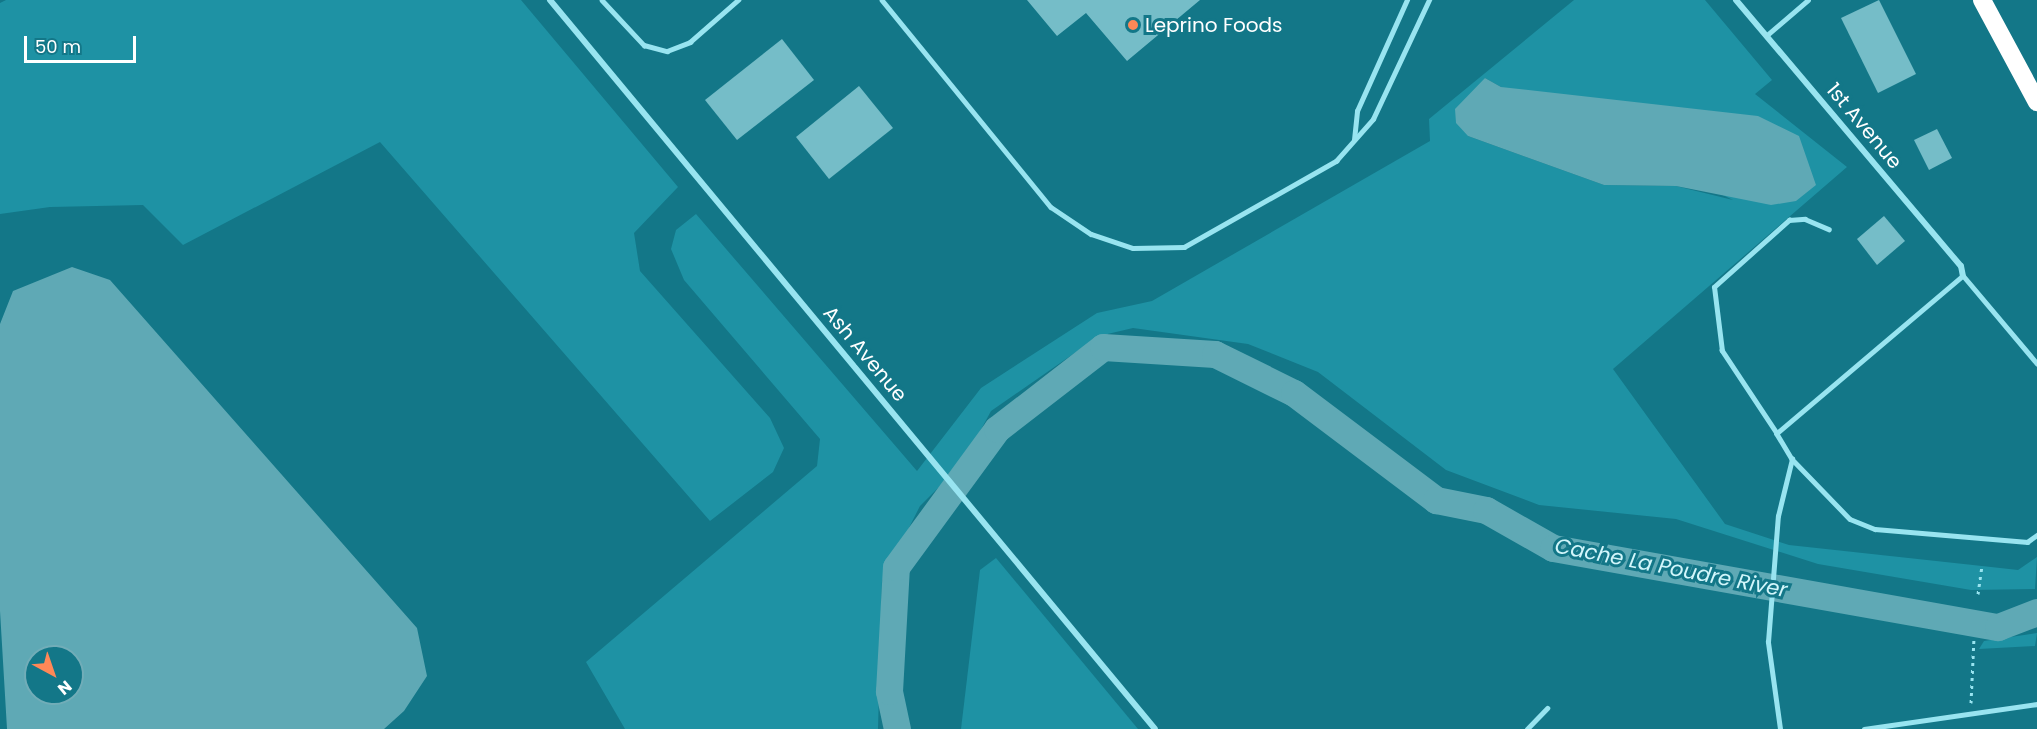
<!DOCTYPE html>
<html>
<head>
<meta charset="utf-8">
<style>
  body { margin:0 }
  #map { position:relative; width:2037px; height:729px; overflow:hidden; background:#137788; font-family:Poppins,sans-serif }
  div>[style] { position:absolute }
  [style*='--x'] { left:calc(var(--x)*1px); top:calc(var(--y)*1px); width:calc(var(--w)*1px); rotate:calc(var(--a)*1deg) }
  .green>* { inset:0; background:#1e92a4 }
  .water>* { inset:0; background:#5fa9b5 }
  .river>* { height:27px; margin:-13.5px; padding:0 13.5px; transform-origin:13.5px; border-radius:13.5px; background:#5fa9b5 }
  .building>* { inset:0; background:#75bdc8 }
  .path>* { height:3px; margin-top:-1.5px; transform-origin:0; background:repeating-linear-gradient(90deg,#98e4f0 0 3px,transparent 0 7.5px) }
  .lane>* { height:4.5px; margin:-2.25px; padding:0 2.25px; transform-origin:2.25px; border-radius:2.25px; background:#98e4f0 }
  .street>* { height:6px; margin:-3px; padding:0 3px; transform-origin:3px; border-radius:3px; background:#98e4f0 }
  .highway>* { height:18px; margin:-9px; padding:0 9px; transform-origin:9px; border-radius:9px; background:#fff }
  .dots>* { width:16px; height:16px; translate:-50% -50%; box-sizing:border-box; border:3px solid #137788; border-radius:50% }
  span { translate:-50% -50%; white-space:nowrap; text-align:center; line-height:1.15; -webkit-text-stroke:6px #137788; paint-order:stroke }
  .poi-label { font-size:20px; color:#fff }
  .left { translate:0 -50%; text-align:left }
  .street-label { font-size:20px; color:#fff }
  .water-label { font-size:21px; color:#d2f6fb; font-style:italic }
  .north { position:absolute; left:24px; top:645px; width:60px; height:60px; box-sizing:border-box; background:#137788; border:2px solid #71adb8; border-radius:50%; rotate:140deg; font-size:16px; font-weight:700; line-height:24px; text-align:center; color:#fff }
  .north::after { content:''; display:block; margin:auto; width:21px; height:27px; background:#ff8857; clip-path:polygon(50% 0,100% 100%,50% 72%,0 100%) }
  .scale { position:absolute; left:24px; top:36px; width:112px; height:27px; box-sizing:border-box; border:3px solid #fff; border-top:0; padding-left:8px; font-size:18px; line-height:21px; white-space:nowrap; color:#fff; -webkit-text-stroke:4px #137788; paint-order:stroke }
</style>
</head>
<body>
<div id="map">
  <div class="green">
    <div style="clip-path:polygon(6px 0,521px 0,678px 187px,634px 233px,640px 271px,770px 418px,784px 448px,773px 472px,710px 521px,380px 142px,183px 245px,143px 205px,50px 207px,0 214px,0 3px)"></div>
    <div style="clip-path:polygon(evenodd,1574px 0,1705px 0,1772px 80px,1755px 94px,1847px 167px,1613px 369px,1725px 524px,1789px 545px,1982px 566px,2018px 570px,2037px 557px,2035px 589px,1971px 590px,1818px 564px,1676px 519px,1539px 505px,1446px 470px,1318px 372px,1248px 344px,1133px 328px,1099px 336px,991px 411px,963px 463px,920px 506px,882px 581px,878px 729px,625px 729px,586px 662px,817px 466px,820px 439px,684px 280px,671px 249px,676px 230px,696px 214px,917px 471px,981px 388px,1097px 313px,1152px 301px,1430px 141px,1429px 119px,1574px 0,1485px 78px,1501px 87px,1733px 200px,1676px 186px,1604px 185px,1468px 136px,1485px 78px)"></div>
    <div style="clip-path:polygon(996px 558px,1138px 729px,961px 729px,980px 570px)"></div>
    <div style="clip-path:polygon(2037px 633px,2035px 646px,1979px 649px,1984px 641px)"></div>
  </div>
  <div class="water">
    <div style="clip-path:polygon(1485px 78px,1501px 87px,1758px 116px,1799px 136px,1816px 185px,1796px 201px,1771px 205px,1676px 186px,1604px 185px,1468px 136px,1456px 123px,1455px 109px)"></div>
    <div style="clip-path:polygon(evenodd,72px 267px,110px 280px,417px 628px,427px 676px,404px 711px,384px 729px,7px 729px,0 611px,0 324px,13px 291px,72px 267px,36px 657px,72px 657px,72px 693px,36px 693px,36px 657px)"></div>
  </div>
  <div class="river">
    <div style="--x:897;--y:729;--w:39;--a:-102"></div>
    <div style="--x:889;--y:691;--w:124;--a:-86.8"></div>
    <div style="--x:896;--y:567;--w:171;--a:-53.8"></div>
    <div style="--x:997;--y:429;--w:134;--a:-37.7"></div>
    <div style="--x:1103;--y:347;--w:112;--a:3.6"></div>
    <div style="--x:1215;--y:354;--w:88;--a:26.3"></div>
    <div style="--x:1294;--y:393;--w:178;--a:37"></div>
    <div style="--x:1436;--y:500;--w:51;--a:11.3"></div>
    <div style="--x:1486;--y:510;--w:77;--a:29.6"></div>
    <div style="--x:1553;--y:548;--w:452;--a:10.1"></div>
    <div style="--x:1998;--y:627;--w:42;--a:-21"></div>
  </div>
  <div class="building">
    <div style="clip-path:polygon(1027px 0,1200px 0,1127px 61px,1086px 13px,1057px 36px)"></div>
    <div style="clip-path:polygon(1879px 0,1916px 74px,1878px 93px,1841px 18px)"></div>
    <div style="clip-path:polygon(782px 39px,814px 80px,737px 140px,705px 100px)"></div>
    <div style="clip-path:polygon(859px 86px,893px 128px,829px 179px,796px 137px)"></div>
    <div style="clip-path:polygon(1937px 129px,1952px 158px,1929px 170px,1914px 140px)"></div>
    <div style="clip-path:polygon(1884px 216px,1905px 241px,1877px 265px,1857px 239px)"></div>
  </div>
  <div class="path">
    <div style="--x:1978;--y:594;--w:28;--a:-82"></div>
    <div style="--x:1971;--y:703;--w:66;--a:-87.4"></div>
  </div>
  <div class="lane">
    <div style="--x:602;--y:0;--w:62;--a:47"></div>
    <div style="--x:644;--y:45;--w:24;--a:15"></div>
    <div style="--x:667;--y:51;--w:25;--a:-21"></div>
    <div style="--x:690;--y:42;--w:64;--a:-41.2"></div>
    <div style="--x:882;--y:0;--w:267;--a:50.8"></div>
    <div style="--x:1051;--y:207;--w:48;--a:34"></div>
    <div style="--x:1091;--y:234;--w:44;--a:18.4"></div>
    <div style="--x:1133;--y:248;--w:51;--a:-1.1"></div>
    <div style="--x:1184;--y:247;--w:175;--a:-29.5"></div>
    <div style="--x:1336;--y:161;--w:56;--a:-48.6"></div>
    <div style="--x:1373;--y:119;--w:132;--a:-64.8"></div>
    <div style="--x:1766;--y:36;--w:55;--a:-40.6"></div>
    <div style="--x:1354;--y:140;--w:29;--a:-84"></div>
    <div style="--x:1357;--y:111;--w:122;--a:-65.8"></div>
    <div style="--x:2037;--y:364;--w:115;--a:-130.1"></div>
    <div style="--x:1963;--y:276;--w:244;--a:139.7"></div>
    <div style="--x:1777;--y:434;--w:29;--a:59"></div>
    <div style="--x:1792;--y:459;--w:83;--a:46"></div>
    <div style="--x:1850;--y:519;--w:27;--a:22"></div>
    <div style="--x:1875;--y:529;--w:153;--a:4.9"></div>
    <div style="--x:2027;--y:542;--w:12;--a:-35"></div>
    <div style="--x:1777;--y:434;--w:100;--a:-123.5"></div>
    <div style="--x:1722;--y:351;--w:64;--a:-97.1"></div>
    <div style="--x:1714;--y:287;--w:101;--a:-41.8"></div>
    <div style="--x:1789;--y:220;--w:16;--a:-4"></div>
    <div style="--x:1805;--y:219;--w:26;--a:23"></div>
    <div style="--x:1527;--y:729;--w:29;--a:-46"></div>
    <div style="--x:1780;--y:729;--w:88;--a:-97.9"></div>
    <div style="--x:1768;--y:642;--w:126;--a:-85.5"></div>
    <div style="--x:1778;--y:516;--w:59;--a:-76.2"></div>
    <div style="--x:1864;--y:729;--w:175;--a:-8.2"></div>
  </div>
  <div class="street">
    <div style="--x:550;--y:0;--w:947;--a:50.31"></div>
    <div style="--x:1736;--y:0;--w:348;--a:49.8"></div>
    <div style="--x:1961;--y:266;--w:10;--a:79"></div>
  </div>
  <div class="highway">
    <div style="--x:1982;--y:0;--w:116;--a:61.7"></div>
  </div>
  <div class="dots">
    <div style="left:1133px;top:25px;background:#ff8857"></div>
  </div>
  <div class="poi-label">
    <span class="left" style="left:1145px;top:25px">Leprino Foods</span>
  </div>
  <div class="street-label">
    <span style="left:1864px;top:126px;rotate:50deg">1st Avenue</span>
    <span style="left:865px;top:354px;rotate:50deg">Ash Avenue</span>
  </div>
  <div class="water-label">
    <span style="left:1671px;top:568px;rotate:11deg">Cache La Poudre River</span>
  </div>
  <div class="north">N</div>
  <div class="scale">50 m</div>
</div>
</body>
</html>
